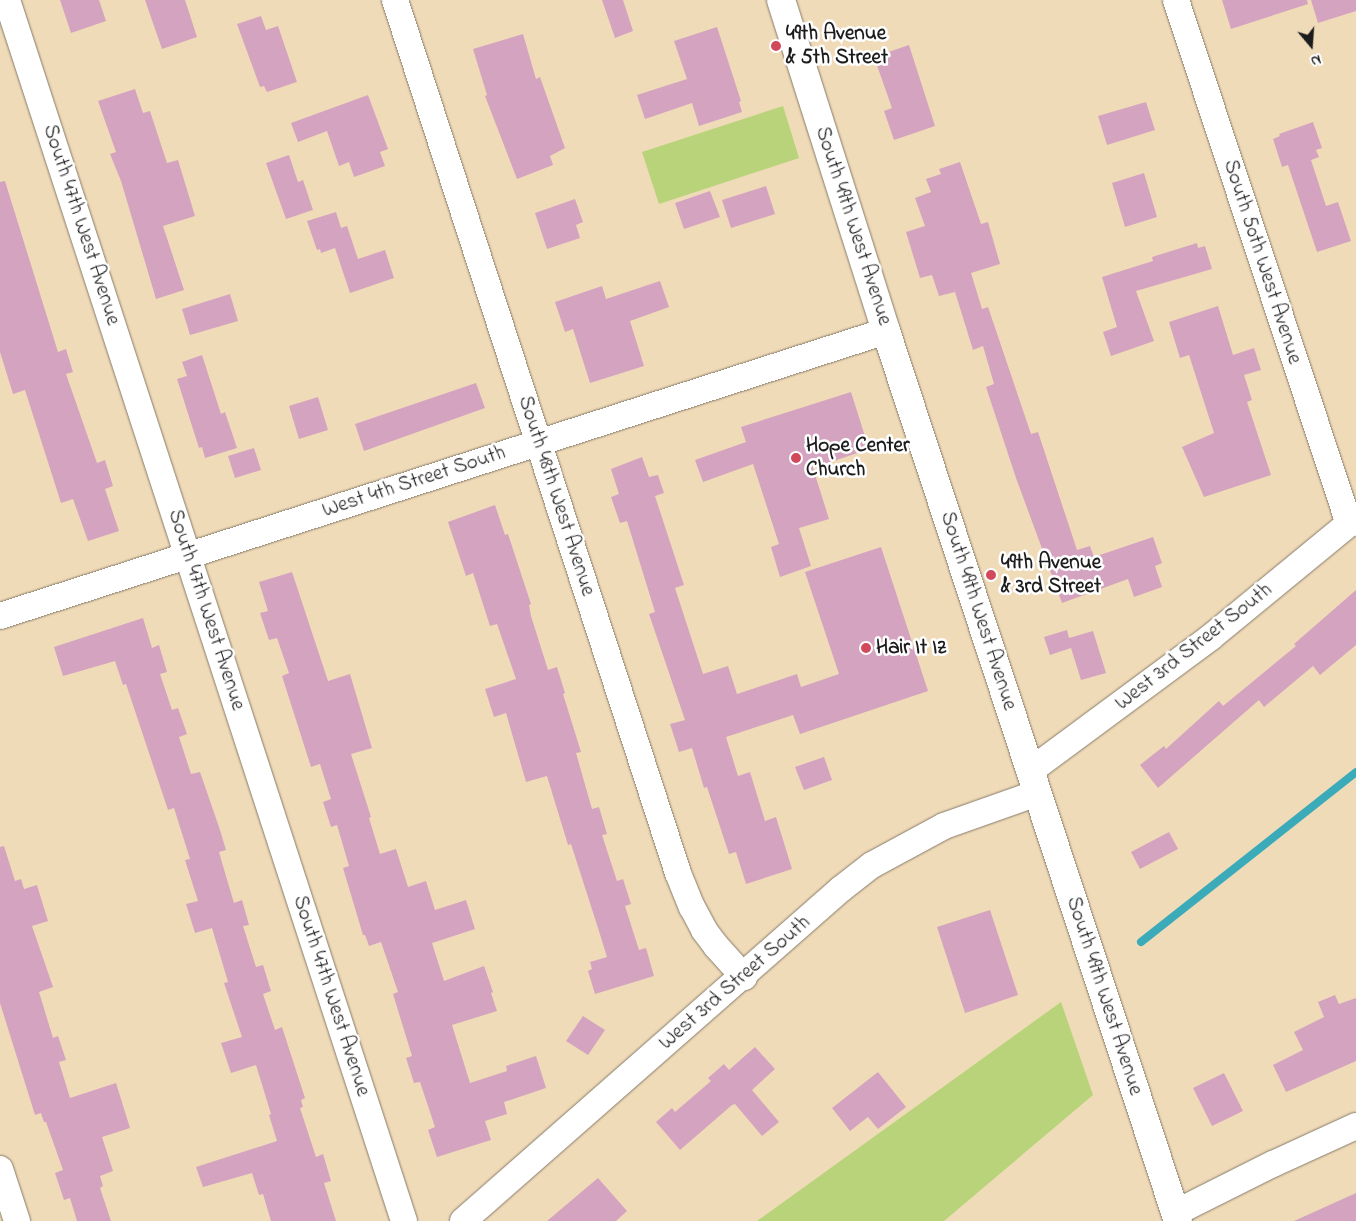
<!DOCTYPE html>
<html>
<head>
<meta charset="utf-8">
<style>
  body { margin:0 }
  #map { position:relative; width:1356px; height:1221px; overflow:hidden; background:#f0dbb9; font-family:"Indie Flower",sans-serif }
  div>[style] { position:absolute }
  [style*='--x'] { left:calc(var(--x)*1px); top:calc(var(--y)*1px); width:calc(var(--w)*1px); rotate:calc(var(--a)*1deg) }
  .green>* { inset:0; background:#b8d379 }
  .stream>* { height:8px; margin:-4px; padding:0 4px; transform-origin:4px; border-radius:4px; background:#3babb9 }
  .building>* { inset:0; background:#d4a3bf }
  .roads { filter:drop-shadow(0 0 1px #867c6a) drop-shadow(0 0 1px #867c6a) }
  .street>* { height:26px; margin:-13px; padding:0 13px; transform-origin:13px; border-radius:13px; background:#fff }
  .secondary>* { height:28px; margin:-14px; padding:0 14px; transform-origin:14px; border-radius:14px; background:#fff }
  .dots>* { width:14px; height:14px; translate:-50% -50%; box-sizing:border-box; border:2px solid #fff; border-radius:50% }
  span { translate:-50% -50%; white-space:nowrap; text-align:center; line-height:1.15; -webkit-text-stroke:5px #fff; paint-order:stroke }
  .poi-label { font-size:21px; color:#1c1c1c; font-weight:700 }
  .left { translate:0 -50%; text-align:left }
  .street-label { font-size:21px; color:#1c1c1c }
  .north { position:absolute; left:1286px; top:20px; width:50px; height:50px; -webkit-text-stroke:4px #fff; paint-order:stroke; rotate:162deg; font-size:14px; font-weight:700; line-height:20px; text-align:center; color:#1c1c1c }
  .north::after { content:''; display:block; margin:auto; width:18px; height:22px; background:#1c1c1c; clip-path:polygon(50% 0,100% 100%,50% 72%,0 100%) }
</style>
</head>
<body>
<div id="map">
  <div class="green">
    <div style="clip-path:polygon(783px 106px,799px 158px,659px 204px,642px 152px)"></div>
    <div style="clip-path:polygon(1061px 1002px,1093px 1095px,944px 1221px,757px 1221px)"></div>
  </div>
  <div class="stream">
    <div style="--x:1141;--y:942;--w:274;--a:-38.3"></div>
  </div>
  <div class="building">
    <div style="clip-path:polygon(60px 0,99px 0,106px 21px,71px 33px)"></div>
    <div style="clip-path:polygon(145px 0,185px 0,197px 37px,162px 49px)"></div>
    <div style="clip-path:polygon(602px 0,623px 0,633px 31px,615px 38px)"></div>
    <div style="clip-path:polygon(1222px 0,1307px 0,1308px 4px,1231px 29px)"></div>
    <div style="clip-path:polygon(1311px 0,1356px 0,1356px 11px,1318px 23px)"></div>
    <div style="clip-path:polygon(261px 16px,266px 30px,278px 26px,297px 82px,267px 92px,264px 86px,260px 87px,237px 24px)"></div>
    <div style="clip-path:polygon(717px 27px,741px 101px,739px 102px,742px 112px,699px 126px,692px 103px,645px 119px,637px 95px,687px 79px,674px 41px)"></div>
    <div style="clip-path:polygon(523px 34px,536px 79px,540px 77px,565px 148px,550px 156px,553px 165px,517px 179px,485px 96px,487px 95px,473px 49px)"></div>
    <div style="clip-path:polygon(909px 45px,935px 126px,894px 140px,884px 111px,892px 108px,874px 57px)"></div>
    <div style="clip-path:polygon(135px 89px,143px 113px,150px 111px,167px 163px,178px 160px,195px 216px,163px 226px,184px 290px,156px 299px,121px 181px,110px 154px,116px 152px,98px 101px)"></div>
    <div style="clip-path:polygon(368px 95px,388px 149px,380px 152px,385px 166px,354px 177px,349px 162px,339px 166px,327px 131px,298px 142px,291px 123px)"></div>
    <div style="clip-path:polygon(1146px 102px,1155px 130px,1107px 145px,1098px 116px)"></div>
    <div style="clip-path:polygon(1313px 122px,1322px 148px,1316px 150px,1319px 157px,1311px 160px,1326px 206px,1338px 202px,1351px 241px,1317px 252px,1288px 165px,1282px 167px,1273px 139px,1280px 136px,1279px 134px)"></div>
    <div style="clip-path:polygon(289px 155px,298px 182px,303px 180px,313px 210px,286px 219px,266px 163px)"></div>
    <div style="clip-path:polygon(960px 162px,981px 224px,988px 222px,1000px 264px,971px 273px,982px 309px,988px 307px,1031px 434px,1038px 432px,1077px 550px,1090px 546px,1094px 557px,1153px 537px,1162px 563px,1155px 566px,1162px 587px,1134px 597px,1128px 579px,1062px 603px,1016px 478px,986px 387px,994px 384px,983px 346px,973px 350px,955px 292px,939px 296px,932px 275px,920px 278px,906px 232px,925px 226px,915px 198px,931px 192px,926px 179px,941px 174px,939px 169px)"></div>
    <div style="clip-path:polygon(1144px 173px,1157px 217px,1125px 227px,1112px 183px)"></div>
    <div style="clip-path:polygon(5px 181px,58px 352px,66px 349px,73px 372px,66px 374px,97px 463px,105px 460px,113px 486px,105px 489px,119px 531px,88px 541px,73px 499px,61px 503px,25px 390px,13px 394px,0 352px,0 182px)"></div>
    <div style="clip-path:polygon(766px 186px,775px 214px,731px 228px,722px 200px)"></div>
    <div style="clip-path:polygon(710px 191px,720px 217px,684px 229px,675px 203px)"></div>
    <div style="clip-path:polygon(575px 199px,583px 222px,576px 225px,580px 238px,547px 249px,535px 213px)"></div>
    <div style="clip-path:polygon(336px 212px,341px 228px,347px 226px,358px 259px,385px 250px,394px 278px,350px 293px,335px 248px,321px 253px,320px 249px,317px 250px,307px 221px)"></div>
    <div style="clip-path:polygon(1197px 243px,1198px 248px,1205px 246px,1212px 269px,1136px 291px,1154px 341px,1111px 356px,1103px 332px,1117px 327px,1102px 277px,1153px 261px,1152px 257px)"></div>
    <div style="clip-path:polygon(660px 281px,669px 307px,630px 321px,644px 366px,590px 383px,573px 329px,565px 332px,555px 302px,602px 286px,606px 299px)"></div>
    <div style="clip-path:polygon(230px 294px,238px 321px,190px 335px,182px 309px)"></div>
    <div style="clip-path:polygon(1218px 306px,1233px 355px,1254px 348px,1261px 370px,1244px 375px,1252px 400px,1247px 402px,1271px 475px,1204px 497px,1182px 447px,1214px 433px,1189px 355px,1180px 358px,1169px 322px)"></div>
    <div style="clip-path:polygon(202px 355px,221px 414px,225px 412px,237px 448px,205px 458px,202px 447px,199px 448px,177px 379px,187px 376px,182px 362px)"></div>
    <div style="clip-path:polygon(476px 383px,485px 408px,364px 451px,355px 424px)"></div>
    <div style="clip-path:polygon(851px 392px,869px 449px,813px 468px,829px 519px,799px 528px,811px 566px,780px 577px,771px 547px,779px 544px,753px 464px,703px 482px,695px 460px,746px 442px,741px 427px)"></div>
    <div style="clip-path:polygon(318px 397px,328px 430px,299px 439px,289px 406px)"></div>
    <div style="clip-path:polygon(254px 448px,261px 470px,235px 478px,228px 456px)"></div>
    <div style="clip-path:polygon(642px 457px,649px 477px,658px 475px,664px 493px,655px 496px,684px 585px,675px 588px,703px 674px,728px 666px,737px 694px,797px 674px,801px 687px,839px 674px,805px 572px,881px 547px,928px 691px,800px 734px,793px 715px,726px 737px,738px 776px,750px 772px,765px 821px,776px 817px,792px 869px,746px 884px,736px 852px,729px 854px,707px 787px,704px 788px,692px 748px,679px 752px,670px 724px,685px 720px,649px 614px,655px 612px,627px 521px,620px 523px,611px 497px,619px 494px,611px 469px)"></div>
    <div style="clip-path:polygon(495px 505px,505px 535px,508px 534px,531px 604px,529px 605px,531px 616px,548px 670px,557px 667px,565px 693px,563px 694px,581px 752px,576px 753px,592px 809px,599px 807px,607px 834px,602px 835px,617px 881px,623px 879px,631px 904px,625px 906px,639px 950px,646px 948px,654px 976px,595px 994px,588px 971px,592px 969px,590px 962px,607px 957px,598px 928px,571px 844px,568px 845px,547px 776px,526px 782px,506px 713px,494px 717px,485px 689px,516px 679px,497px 624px,490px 626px,473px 573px,466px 576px,448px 522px)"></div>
    <div style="clip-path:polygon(292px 572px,328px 681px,350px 674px,372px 748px,351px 754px,371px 817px,369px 818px,380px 854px,396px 849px,408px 887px,426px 881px,435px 910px,466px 900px,475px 929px,432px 943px,444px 981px,484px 966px,493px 992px,491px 993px,497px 1011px,452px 1025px,470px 1083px,507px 1071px,506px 1066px,536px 1056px,546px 1088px,504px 1102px,507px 1114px,485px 1121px,491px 1140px,437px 1157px,428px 1130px,435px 1127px,420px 1082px,414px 1083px,406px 1058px,412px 1056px,393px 994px,398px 992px,381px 942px,369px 946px,365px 935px,363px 935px,343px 868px,349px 866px,337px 825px,331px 827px,323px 802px,331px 799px,320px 764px,311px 767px,282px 676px,289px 673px,277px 638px,269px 640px,260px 613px,268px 611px,259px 582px)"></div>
    <div style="clip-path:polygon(1356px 590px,1356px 645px,1320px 675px,1313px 666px,1264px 707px,1259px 700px,1158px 788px,1140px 765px,1164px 746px,1166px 749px,1219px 701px,1223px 706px,1296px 646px,1294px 644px)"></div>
    <div style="clip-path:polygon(143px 618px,152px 648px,159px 645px,167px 672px,160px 674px,172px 710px,178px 708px,187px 734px,179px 737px,191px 774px,200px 772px,220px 830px,226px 850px,219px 852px,223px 866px,234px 903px,242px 900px,249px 925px,243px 926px,256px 967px,263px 965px,271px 991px,263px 994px,275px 1030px,282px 1027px,305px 1098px,301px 1100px,303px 1107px,300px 1108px,316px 1157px,323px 1154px,331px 1181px,324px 1183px,336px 1221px,271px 1221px,263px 1194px,259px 1195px,252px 1173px,203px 1187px,196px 1167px,277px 1141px,269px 1115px,271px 1114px,256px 1065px,231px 1073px,221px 1043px,242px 1037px,224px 983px,228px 982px,212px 928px,195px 933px,186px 904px,198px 901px,185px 860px,190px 859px,174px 808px,168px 810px,126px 684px,123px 685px,115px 661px,63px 676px,54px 647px)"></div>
    <div style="clip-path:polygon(1067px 630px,1069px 638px,1093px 631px,1106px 673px,1081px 680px,1071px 648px,1050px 655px,1044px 637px)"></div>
    <div style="clip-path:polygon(824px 757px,832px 780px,804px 790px,795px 767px)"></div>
    <div style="clip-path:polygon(1169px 832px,1178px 849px,1140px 869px,1131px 852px)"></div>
    <div style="clip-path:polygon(4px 846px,15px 881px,21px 879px,24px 889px,37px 885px,48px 921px,32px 926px,53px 987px,39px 992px,53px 1038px,58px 1036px,66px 1060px,59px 1062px,70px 1098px,116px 1083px,130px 1128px,102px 1137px,113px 1171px,100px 1176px,103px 1186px,100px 1188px,111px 1221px,77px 1221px,70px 1198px,64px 1200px,55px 1173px,63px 1170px,46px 1122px,44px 1122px,41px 1113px,35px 1115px,0 1003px,0 847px)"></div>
    <div style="clip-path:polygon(990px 910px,1018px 995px,965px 1013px,937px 927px)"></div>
    <div style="clip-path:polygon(1335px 995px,1339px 1004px,1356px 998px,1356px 1061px,1286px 1092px,1273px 1065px,1303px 1050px,1294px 1032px,1324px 1017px,1318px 1002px)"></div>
    <div style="clip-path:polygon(583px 1016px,605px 1030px,588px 1055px,566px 1041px)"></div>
    <div style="clip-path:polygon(755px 1047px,775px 1069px,752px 1090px,779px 1122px,762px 1136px,735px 1104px,732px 1105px,680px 1150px,656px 1122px,672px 1108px,675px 1112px,711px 1081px,708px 1078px,724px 1064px,729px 1070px)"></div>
    <div style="clip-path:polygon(878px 1072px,906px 1107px,878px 1129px,868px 1117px,850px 1131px,832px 1108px)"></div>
    <div style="clip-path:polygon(1224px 1073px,1243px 1111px,1212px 1126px,1193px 1088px)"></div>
    <div style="clip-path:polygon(598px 1178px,627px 1211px,616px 1221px,547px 1221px)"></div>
    <div style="clip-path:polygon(1356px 1193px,1356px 1221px,1294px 1221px)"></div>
  </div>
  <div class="roads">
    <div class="street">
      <div style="--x:7;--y:0;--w:1284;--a:71.99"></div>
      <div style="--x:395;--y:0;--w:918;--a:72.04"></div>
      <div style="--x:678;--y:873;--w:37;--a:68"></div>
      <div style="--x:692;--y:907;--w:26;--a:62"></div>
      <div style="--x:704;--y:930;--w:20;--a:53"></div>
      <div style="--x:716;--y:946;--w:42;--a:47.9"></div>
      <div style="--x:1176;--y:0;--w:552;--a:71.73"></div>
      <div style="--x:0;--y:616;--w:931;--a:-17.83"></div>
      <div style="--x:1030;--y:771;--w:225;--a:-36.5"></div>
      <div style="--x:1211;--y:637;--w:188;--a:-39.4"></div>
      <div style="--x:0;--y:1169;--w:55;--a:71.9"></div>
      <div style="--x:1175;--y:1213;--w:110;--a:-26.6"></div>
      <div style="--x:1273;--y:1164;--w:91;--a:-24.6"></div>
      <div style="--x:463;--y:1221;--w:503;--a:-41.29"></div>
      <div style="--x:841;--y:889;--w:39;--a:-38"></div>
      <div style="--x:872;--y:865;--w:82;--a:-28.4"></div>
      <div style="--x:944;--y:826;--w:99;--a:-19.5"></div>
    </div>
    <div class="secondary">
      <div style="--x:781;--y:0;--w:347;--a:72.4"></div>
      <div style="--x:886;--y:331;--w:937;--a:71.84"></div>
    </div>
  </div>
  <div class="dots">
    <div style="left:776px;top:46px;background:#d1495b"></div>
    <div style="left:796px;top:458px;background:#d1495b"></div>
    <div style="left:991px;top:575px;background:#d1495b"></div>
    <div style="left:866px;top:648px;background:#d1495b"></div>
  </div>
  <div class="poi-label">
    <span class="left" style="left:786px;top:46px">49th Avenue<br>&amp; 5th Street</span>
    <span class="left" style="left:806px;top:458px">Hope Center<br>Church</span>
    <span class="left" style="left:1001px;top:575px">49th Avenue<br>&amp; 3rd Street</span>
    <span class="left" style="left:876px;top:648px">Hair It Iz</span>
  </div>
  <div class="street-label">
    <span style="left:81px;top:225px;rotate:72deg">South 47th West Avenue</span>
    <span style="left:853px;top:226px;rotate:72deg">South 49th West Avenue</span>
    <span style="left:1262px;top:262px;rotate:72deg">South 50th West Avenue</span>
    <span style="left:414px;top:482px;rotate:-18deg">West 4th Street South</span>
    <span style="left:556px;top:496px;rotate:72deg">South 48th West Avenue</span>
    <span style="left:206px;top:610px;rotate:72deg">South 47th West Avenue</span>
    <span style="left:978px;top:611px;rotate:72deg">South 49th West Avenue</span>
    <span style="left:1194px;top:647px;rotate:-38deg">West 3rd Street South</span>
    <span style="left:735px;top:983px;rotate:-41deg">West 3rd Street South</span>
    <span style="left:331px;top:996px;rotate:72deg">South 47th West Avenue</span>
    <span style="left:1104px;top:996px;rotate:72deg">South 49th West Avenue</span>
  </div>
  <div class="north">N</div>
</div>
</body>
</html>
